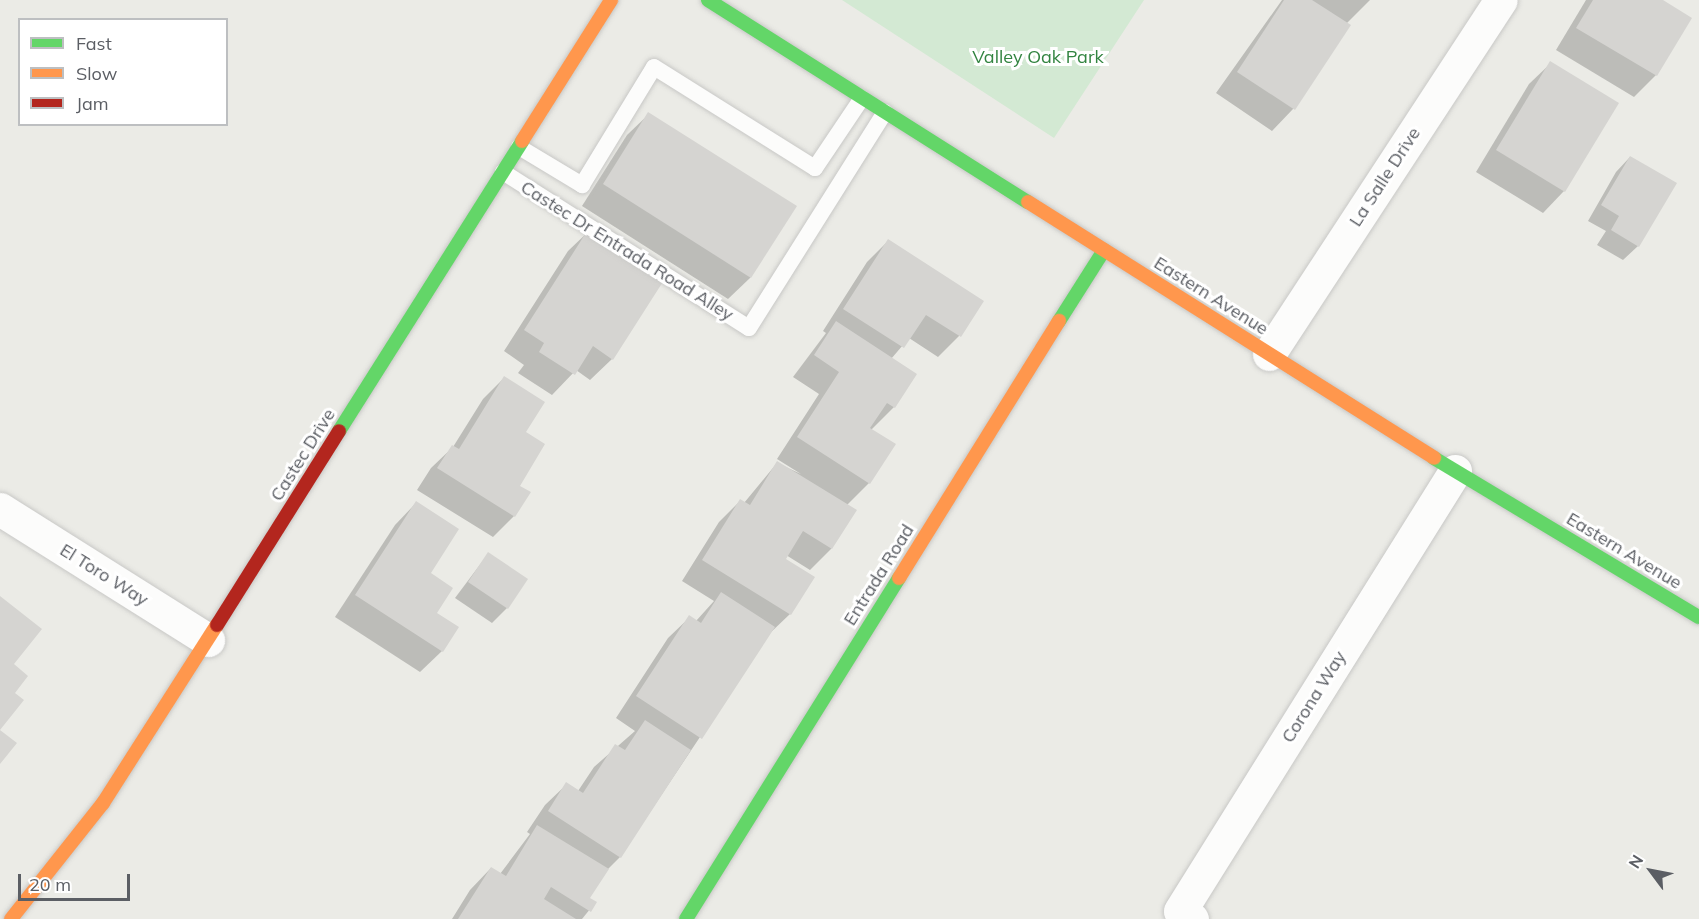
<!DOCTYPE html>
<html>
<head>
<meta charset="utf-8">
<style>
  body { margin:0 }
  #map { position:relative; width:1699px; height:919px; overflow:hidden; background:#ebebe6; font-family:Mulish,sans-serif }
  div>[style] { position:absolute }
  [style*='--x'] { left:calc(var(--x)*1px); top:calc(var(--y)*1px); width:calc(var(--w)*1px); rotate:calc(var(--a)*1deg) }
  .green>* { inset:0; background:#d3e9d3 }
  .shadow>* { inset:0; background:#0003 }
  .building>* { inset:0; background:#d5d4d1 }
  .roads { filter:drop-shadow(0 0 2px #c8c8c6) drop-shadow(0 0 2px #c8c8c6) }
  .lane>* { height:16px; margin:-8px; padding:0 8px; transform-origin:8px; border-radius:8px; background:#fcfcfb }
  .street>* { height:33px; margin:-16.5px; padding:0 16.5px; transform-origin:16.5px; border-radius:16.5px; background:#fcfcfb }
  .fast>* { height:14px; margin:-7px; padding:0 7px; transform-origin:7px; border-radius:7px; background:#63d668 }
  .slow>* { height:14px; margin:-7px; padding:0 7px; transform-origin:7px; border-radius:7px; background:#ff974d }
  .jam>* { height:14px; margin:-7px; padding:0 7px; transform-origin:7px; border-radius:7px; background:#b3261e }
  span { translate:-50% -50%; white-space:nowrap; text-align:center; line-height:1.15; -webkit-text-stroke:6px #fff; paint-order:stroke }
  .park-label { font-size:18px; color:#328440 }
  .street-label { font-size:18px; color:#5b5e64 }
  .legend { position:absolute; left:18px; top:18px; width:210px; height:108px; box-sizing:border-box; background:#fff; border:2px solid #bdbfc1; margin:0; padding:8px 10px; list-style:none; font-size:18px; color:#5b5e64 }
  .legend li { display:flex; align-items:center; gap:12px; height:30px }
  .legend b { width:30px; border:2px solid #bdbfc1 }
  .north { position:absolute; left:1621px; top:841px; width:60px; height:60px; -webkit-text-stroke:4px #fff; paint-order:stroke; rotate:302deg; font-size:16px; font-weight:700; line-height:24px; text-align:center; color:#5b5e64 }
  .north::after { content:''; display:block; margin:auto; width:21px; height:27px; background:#5b5e64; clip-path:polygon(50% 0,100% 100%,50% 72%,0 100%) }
  .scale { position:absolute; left:18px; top:874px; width:112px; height:27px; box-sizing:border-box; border:3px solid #5b5e64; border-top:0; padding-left:8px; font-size:18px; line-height:21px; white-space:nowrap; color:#5b5e64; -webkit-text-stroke:4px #fff; paint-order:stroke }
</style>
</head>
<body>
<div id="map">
  <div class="green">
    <div style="clip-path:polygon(842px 0,1144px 0,1054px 138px)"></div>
  </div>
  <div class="shadow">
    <div style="clip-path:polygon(1282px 0,1370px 0,1346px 24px,1293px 109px,1272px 131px,1216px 93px)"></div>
    <div style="clip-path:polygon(1586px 0,1660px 0,1690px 18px,1656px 75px,1634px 97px,1556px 50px)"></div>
    <div style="clip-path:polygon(1551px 63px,1564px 191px,1543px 213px,1476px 172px,1529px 84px)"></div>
    <div style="clip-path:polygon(649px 114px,795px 207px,750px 278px,728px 299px,582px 206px,627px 135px)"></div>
    <div style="clip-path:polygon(1630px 157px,1638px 246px,1623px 260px,1597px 245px,1606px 231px,1588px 221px,1616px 172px)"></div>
    <div style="clip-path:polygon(590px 230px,612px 359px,590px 380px,576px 370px,552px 395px,518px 373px,524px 365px,504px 351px,568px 251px)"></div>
    <div style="clip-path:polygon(888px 241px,982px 301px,959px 336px,938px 357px,909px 338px,891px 359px,894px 407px,871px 430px,869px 483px,846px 506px,855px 511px,831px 549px,810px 570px,786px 555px,784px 559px,790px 614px,768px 635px,620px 857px,606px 871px,588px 899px,595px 903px,582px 919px,452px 919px,470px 890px,491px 868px,500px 874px,530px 834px,527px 832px,545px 805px,567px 784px,578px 791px,594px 767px,635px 731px,616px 718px,668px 638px,690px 617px,696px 621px,714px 601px,682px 581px,719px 522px,740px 501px,744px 503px,777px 463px,801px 474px,777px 459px,819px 394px,793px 377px,826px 333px,823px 331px,867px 262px)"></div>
    <div style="clip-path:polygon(504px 378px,524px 432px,514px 516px,493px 537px,417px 490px,431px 468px,453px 447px,483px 399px)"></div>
    <div style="clip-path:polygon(416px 503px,442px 651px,420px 672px,335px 617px,395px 525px)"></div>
    <div style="clip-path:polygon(488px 554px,507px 608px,492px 623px,455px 598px)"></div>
  </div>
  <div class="building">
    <div style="clip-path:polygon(1284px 0,1312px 0,1351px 25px,1295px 110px,1237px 72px)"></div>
    <div style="clip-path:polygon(1593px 0,1663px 0,1692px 18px,1657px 76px,1576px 28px)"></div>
    <div style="clip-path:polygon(1550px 61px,1619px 103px,1565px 192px,1496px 150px)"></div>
    <div style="clip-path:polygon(648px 112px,797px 206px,751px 278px,603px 184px)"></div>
    <div style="clip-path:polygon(1630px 156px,1677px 183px,1639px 247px,1611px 230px,1619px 216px,1601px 205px)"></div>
    <div style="clip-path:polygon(589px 228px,666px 277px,613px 360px,593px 346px,575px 375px,539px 352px,544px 343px,524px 330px)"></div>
    <div style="clip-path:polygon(888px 239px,984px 301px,961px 337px,926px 315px,904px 348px,843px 309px)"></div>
    <div style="clip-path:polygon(836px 321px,917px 374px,895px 408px,887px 403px,870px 428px,896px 444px,870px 484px,797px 437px,839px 372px,814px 355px)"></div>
    <div style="clip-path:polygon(504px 376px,545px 402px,526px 432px,545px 444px,520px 486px,531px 492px,515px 517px,437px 468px,452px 445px,459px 449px)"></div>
    <div style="clip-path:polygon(777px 461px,857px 510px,832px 549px,803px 531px,786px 559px,815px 577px,791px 615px,702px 560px,740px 499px,750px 505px)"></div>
    <div style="clip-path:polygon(416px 501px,459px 529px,431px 573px,453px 588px,437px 613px,459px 627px,443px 652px,355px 595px)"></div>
    <div style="clip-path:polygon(488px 552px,528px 579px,508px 609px,468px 582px)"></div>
    <div style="clip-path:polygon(721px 592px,775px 627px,702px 739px,636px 696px,689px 615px,701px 623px)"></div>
    <div style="clip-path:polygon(0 596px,42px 629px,14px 664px,28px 676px,15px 693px,24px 700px,0 730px,17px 743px,0 764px)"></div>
    <div style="clip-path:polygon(645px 720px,691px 750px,621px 858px,548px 811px,566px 782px,583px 793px,615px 744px,625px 750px)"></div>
    <div style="clip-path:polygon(537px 825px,609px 869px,590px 898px,597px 902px,591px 912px,551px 887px,544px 899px,576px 919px,458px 919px,491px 867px,506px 876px)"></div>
  </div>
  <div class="roads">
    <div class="lane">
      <div style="--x:519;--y:147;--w:74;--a:31.1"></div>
      <div style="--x:582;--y:185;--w:138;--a:-58.6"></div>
      <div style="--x:654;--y:67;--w:190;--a:32.1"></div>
      <div style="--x:815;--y:168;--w:84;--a:-56.1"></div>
      <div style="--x:503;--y:172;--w:291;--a:32.4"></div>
      <div style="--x:749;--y:328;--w:255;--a:-57.8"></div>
    </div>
    <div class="street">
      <div style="--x:1269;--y:354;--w:423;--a:-56.8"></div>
      <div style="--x:0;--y:509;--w:246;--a:32.2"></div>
      <div style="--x:1192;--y:919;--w:14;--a:-146"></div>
      <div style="--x:1180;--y:911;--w:519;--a:-57.99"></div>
    </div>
    <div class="fast">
      <div style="--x:708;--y:0;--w:378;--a:32.3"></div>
      <div style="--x:1059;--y:321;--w:84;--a:-57.6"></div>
      <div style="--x:339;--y:431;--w:343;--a:-57.7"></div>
      <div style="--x:1434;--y:458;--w:309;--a:31"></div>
      <div style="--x:686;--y:919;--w:402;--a:-58"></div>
    </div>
    <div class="slow">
      <div style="--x:522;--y:141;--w:167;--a:-57.7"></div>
      <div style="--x:1028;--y:202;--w:480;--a:32.2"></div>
      <div style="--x:899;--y:578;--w:303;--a:-58.1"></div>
      <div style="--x:11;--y:919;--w:148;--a:-51.6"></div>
      <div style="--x:103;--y:803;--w:211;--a:-57.4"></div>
    </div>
    <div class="jam">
      <div style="--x:217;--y:625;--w:229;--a:-57.8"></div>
    </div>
  </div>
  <div class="park-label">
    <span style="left:1038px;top:57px">Valley Oak Park</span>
  </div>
  <div class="street-label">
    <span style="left:1385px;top:177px;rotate:-57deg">La Salle Drive</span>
    <span style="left:627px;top:251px;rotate:32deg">Castec Dr Entrada Road Alley</span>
    <span style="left:1211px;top:296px;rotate:32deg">Eastern Avenue</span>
    <span style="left:303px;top:455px;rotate:-58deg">Castec Drive</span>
    <span style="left:1624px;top:551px;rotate:31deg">Eastern Avenue</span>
    <span style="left:104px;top:575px;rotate:32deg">El Toro Way</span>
    <span style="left:879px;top:575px;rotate:-58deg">Entrada Road</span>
    <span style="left:1314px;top:697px;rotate:-58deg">Corona Way</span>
  </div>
  <ul class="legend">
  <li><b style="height:8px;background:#63d668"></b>Fast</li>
  <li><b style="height:8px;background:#ff974d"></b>Slow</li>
  <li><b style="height:8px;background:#b3261e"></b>Jam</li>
  </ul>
  <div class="north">N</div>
  <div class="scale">20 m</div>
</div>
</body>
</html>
